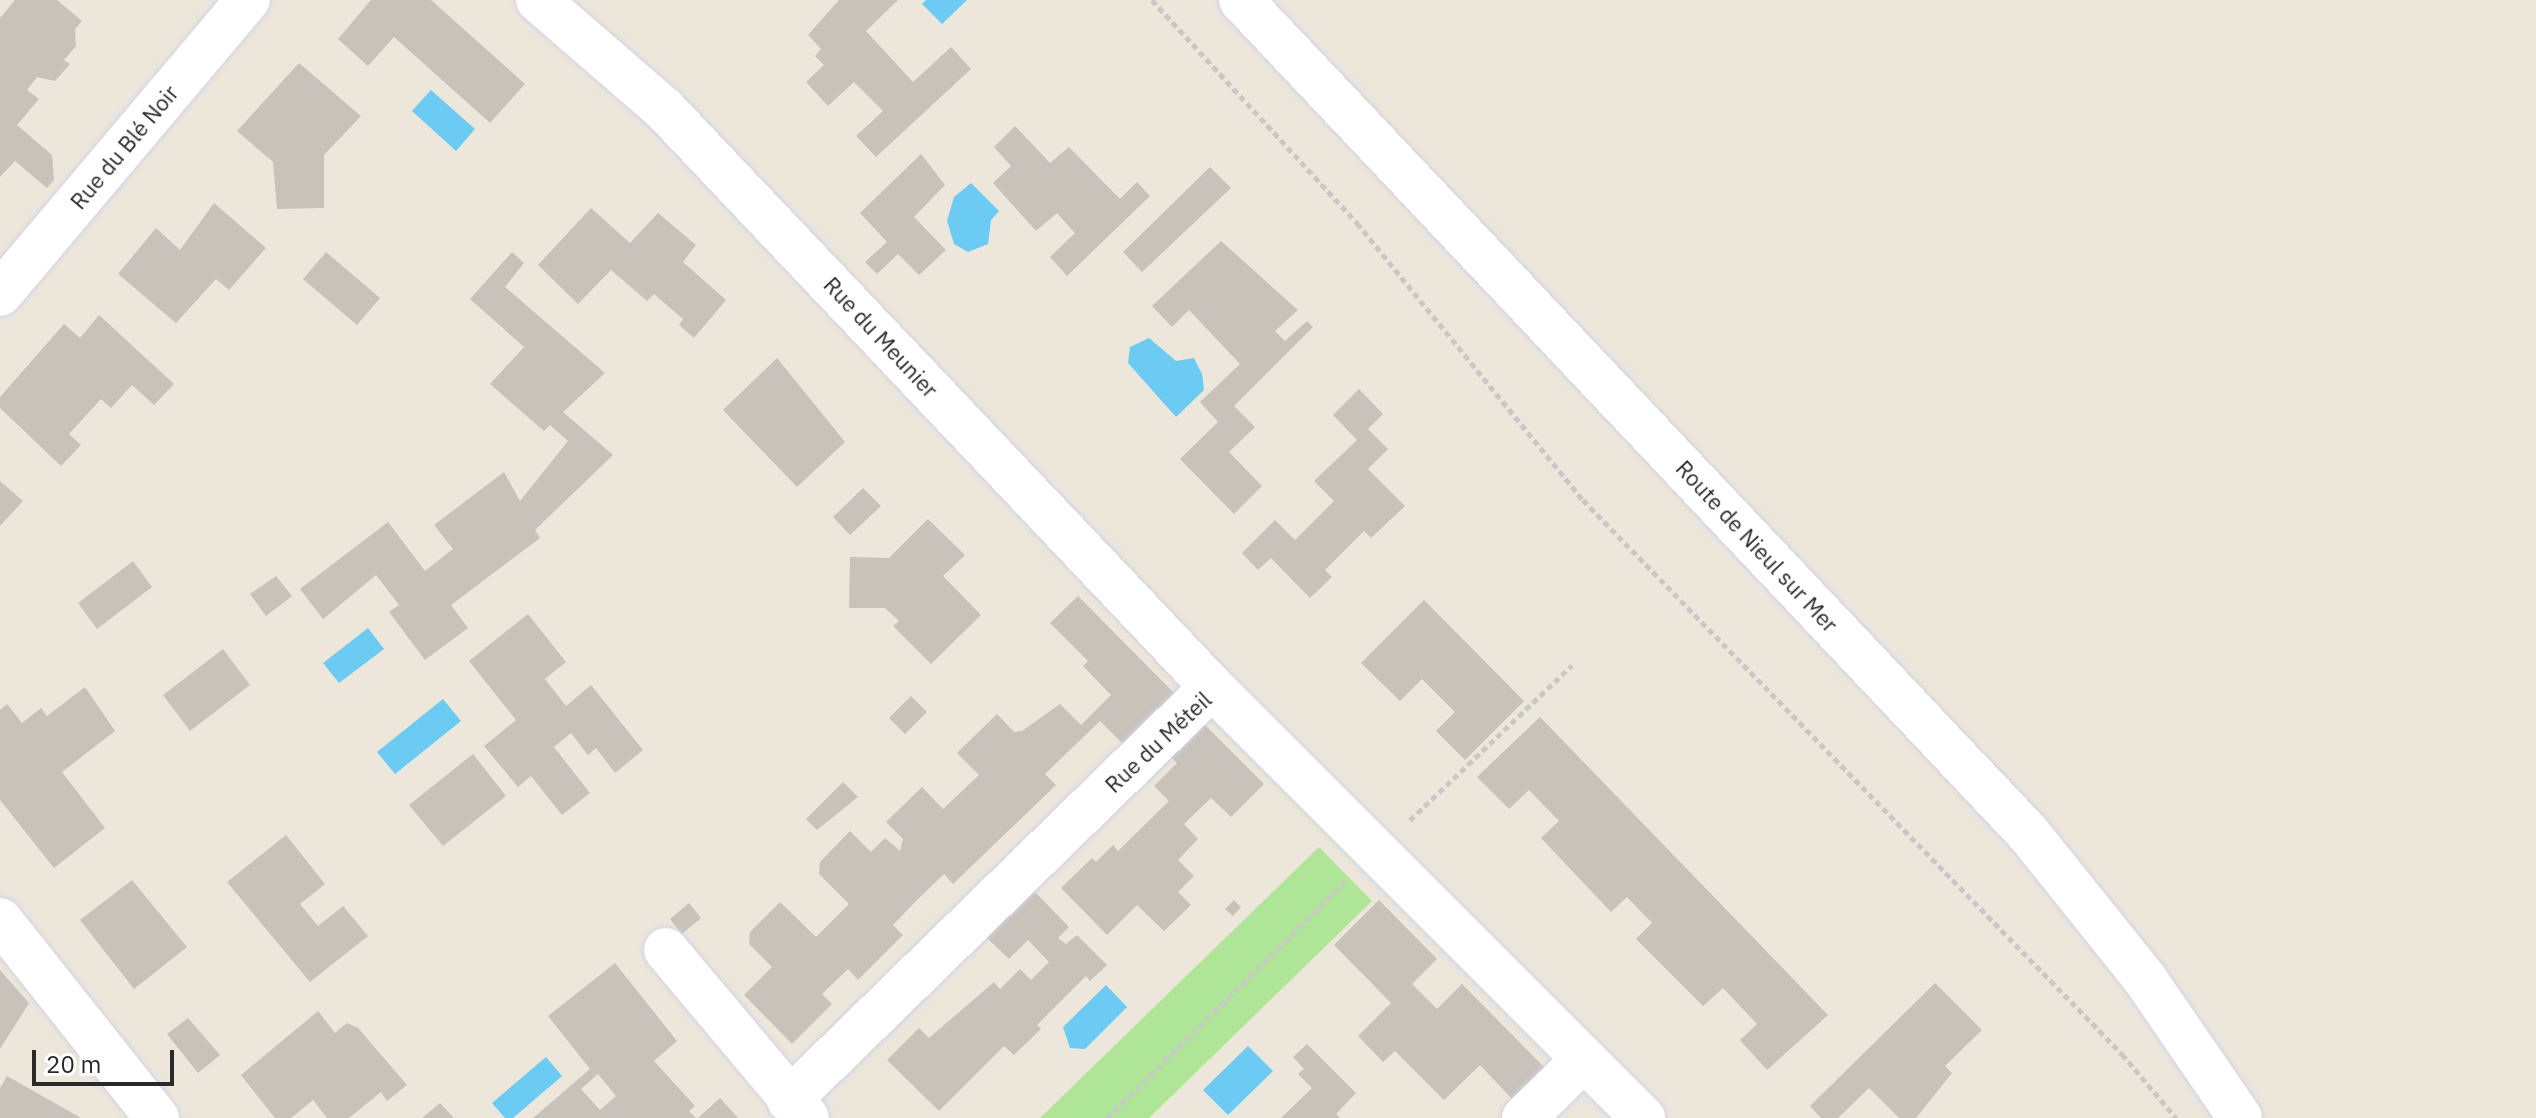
<!DOCTYPE html>
<html>
<head>
<meta charset="utf-8">
<style>
  body { margin:0 }
  #map { position:relative; width:2536px; height:1118px; overflow:hidden; background:#ede6db; font-family:"IBM Plex Sans",sans-serif }
  div>[style] { position:absolute }
  [style*='--x'] { left:calc(var(--x)*1px); top:calc(var(--y)*1px); width:calc(var(--w)*1px); rotate:calc(var(--a)*1deg) }
  .green>* { inset:0; background:#afe596 }
  .water>* { inset:0; background:#6bcbf2 }
  .building>* { inset:0; background:#c8c2bb }
  .path>* { height:5px; margin-top:-2.5px; transform-origin:0; background:repeating-linear-gradient(90deg,#c8c8c8 0 6px,transparent 0 10px) }
  .roads { filter:drop-shadow(0 0 2px #d1d4e3) drop-shadow(0 0 2px #d1d4e3) }
  .minor>* { height:44px; margin:-22px; padding:0 22px; transform-origin:22px; border-radius:22px; background:#fff }
  span { translate:-50% -50%; white-space:nowrap; text-align:center; line-height:1.15; -webkit-text-stroke:7px #fff; paint-order:stroke }
  .street-label { font-size:22px; color:#2a2a2a }
  .scale { position:absolute; left:32px; top:1050px; width:142px; height:36px; box-sizing:border-box; border:4px solid #2a2a2a; border-top:0; padding-left:10px; font-size:24px; line-height:28px; white-space:nowrap; color:#2a2a2a; -webkit-text-stroke:6px #fff; paint-order:stroke }
</style>
</head>
<body>
<div id="map">
  <div class="green">
    <div style="clip-path:polygon(1319px 847px,1372px 901px,1149px 1118px,1040px 1118px)"></div>
  </div>
  <div class="water">
    <div style="clip-path:polygon(926px 0,967px 0,942px 24px,922px 4px)"></div>
    <div style="clip-path:polygon(431px 90px,475px 129px,456px 151px,412px 111px)"></div>
    <div style="clip-path:polygon(971px 183px,999px 211px,991px 220px,988px 244px,968px 252px,954px 244px,947px 221px,954px 197px)"></div>
    <div style="clip-path:polygon(1149px 338px,1176px 361px,1194px 358px,1202px 374px,1204px 390px,1176px 417px,1128px 363px,1130px 347px)"></div>
    <div style="clip-path:polygon(368px 628px,384px 649px,339px 683px,323px 663px)"></div>
    <div style="clip-path:polygon(443px 699px,461px 721px,395px 774px,377px 752px)"></div>
    <div style="clip-path:polygon(1106px 985px,1127px 1007px,1085px 1049px,1070px 1048px,1063px 1027px)"></div>
    <div style="clip-path:polygon(1248px 1046px,1273px 1071px,1228px 1115px,1203px 1090px)"></div>
    <div style="clip-path:polygon(546px 1057px,562px 1076px,513px 1118px,505px 1118px,492px 1103px)"></div>
  </div>
  <div class="building">
    <div style="clip-path:polygon(15px 0,57px 0,82px 21px,75px 29px,76px 46px,64px 60px,70px 64px,55px 81px,37px 77px,27px 90px,39px 99px,17px 125px,52px 155px,54px 180px,47px 188px,15px 161px,0 177px,0 18px)"></div>
    <div style="clip-path:polygon(371px 0,431px 0,525px 84px,490px 123px,394px 37px,368px 66px,338px 39px)"></div>
    <div style="clip-path:polygon(839px 0,898px 0,866px 31px,913px 82px,951px 47px,971px 69px,876px 157px,856px 136px,883px 111px,854px 82px,828px 106px,806px 82px,824px 65px,815px 56px,821px 49px,808px 35px)"></div>
    <div style="clip-path:polygon(299px 63px,361px 116px,324px 155px,324px 208px,277px 209px,273px 162px,237px 131px)"></div>
    <div style="clip-path:polygon(1015px 126px,1050px 163px,1069px 147px,1120px 199px,1137px 182px,1150px 196px,1067px 276px,1050px 257px,1075px 233px,1057px 213px,1036px 231px,993px 183px,1011px 166px,994px 147px)"></div>
    <div style="clip-path:polygon(921px 154px,945px 185px,914px 217px,946px 250px,919px 275px,898px 254px,877px 274px,865px 262px,887px 242px,860px 213px)"></div>
    <div style="clip-path:polygon(1210px 167px,1231px 188px,1142px 272px,1123px 252px)"></div>
    <div style="clip-path:polygon(214px 203px,266px 248px,229px 290px,216px 279px,176px 323px,118px 274px,156px 228px,180px 250px)"></div>
    <div style="clip-path:polygon(591px 208px,630px 243px,658px 213px,696px 245px,683px 262px,726px 300px,694px 338px,679px 325px,683px 319px,654px 294px,647px 301px,611px 270px,578px 304px,538px 265px)"></div>
    <div style="clip-path:polygon(1221px 241px,1298px 310px,1275px 331px,1285px 341px,1307px 321px,1313px 327px,1234px 406px,1255px 427px,1229px 452px,1262px 486px,1234px 514px,1180px 459px,1218px 422px,1200px 402px,1240px 364px,1189px 310px,1172px 327px,1152px 306px)"></div>
    <div style="clip-path:polygon(326px 252px,380px 298px,357px 325px,303px 279px)"></div>
    <div style="clip-path:polygon(512px 252px,524px 263px,505px 287px,605px 373px,563px 412px,613px 455px,535px 530px,540px 538px,451px 605px,468px 628px,425px 660px,389px 612px,399px 605px,376px 575px,323px 619px,300px 589px,388px 522px,425px 571px,453px 549px,434px 525px,504px 472px,520px 501px,568px 441px,550px 425px,544px 431px,490px 384px,524px 347px,470px 299px)"></div>
    <div style="clip-path:polygon(99px 315px,174px 384px,154px 405px,132px 385px,111px 408px,101px 399px,69px 434px,81px 445px,61px 466px,0 408px,0 397px,64px 324px,80px 338px)"></div>
    <div style="clip-path:polygon(777px 358px,845px 442px,797px 487px,723px 410px)"></div>
    <div style="clip-path:polygon(1359px 389px,1383px 414px,1368px 429px,1388px 449px,1368px 469px,1405px 506px,1371px 538px,1364px 531px,1325px 570px,1332px 577px,1310px 598px,1271px 558px,1258px 570px,1242px 553px,1275px 520px,1295px 540px,1334px 501px,1314px 481px,1357px 440px,1333px 415px)"></div>
    <div style="clip-path:polygon(0 481px,23px 501px,0 526px)"></div>
    <div style="clip-path:polygon(863px 488px,881px 506px,850px 535px,833px 517px)"></div>
    <div style="clip-path:polygon(928px 519px,965px 555px,943px 576px,981px 615px,931px 664px,893px 626px,899px 621px,885px 608px,849px 608px,850px 557px,889px 558px)"></div>
    <div style="clip-path:polygon(133px 561px,152px 587px,97px 629px,78px 603px)"></div>
    <div style="clip-path:polygon(276px 576px,292px 596px,266px 616px,250px 594px)"></div>
    <div style="clip-path:polygon(1078px 596px,1175px 694px,1124px 745px,1100px 721px,1045px 774px,1056px 785px,953px 884px,944px 874px,918px 899px,893px 925px,903px 935px,858px 980px,848px 969px,822px 994px,832px 1004px,792px 1044px,744px 995px,772px 967px,749px 944px,750px 932px,780px 902px,816px 937px,849px 904px,819px 874px,820px 862px,850px 831px,871px 852px,885px 838px,900px 851px,903px 839px,886px 822px,922px 787px,943px 809px,979px 775px,957px 753px,997px 714px,1014px 732px,1022px 731px,1060px 704px,1081px 725px,1111px 695px,1083px 666px,1088px 661px,1050px 623px)"></div>
    <div style="clip-path:polygon(1424px 600px,1524px 701px,1465px 760px,1436px 731px,1455px 712px,1422px 679px,1400px 701px,1361px 663px)"></div>
    <div style="clip-path:polygon(528px 614px,566px 662px,545px 679px,566px 706px,591px 685px,643px 750px,615px 773px,596px 748px,588px 755px,571px 733px,554px 747px,590px 793px,562px 815px,531px 776px,518px 787px,484px 746px,516px 720px,469px 661px)"></div>
    <div style="clip-path:polygon(223px 649px,250px 685px,190px 731px,163px 695px)"></div>
    <div style="clip-path:polygon(85px 687px,115px 731px,62px 772px,105px 828px,54px 868px,0 800px,0 710px,7px 704px,22px 723px,41px 708px,47px 716px)"></div>
    <div style="clip-path:polygon(911px 696px,927px 712px,905px 734px,889px 718px)"></div>
    <div style="clip-path:polygon(1540px 717px,1828px 1015px,1767px 1070px,1740px 1040px,1757px 1024px,1723px 988px,1703px 1006px,1636px 939px,1652px 923px,1627px 897px,1611px 912px,1541px 838px,1559px 821px,1529px 790px,1509px 809px,1477px 777px)"></div>
    <div style="clip-path:polygon(1200px 720px,1264px 784px,1231px 817px,1211px 798px,1184px 824px,1198px 839px,1178px 860px,1194px 876px,1178px 892px,1191px 905px,1164px 931px,1137px 905px,1107px 935px,1061px 888px,1092px 858px,1096px 862px,1113px 845px,1118px 851px,1169px 801px,1154px 786px,1177px 763px,1167px 753px)"></div>
    <div style="clip-path:polygon(473px 754px,506px 796px,443px 846px,409px 805px)"></div>
    <div style="clip-path:polygon(843px 782px,858px 797px,817px 830px,806px 819px)"></div>
    <div style="clip-path:polygon(286px 835px,325px 884px,300px 904px,318px 926px,343px 906px,368px 936px,310px 982px,227px 882px)"></div>
    <div style="clip-path:polygon(132px 880px,187px 947px,134px 989px,80px 920px)"></div>
    <div style="clip-path:polygon(1032px 889px,1069px 927px,1058px 938px,1066px 944px,1077px 935px,1107px 965px,1090px 981px,1086px 976px,1037px 1025px,1041px 1029px,1014px 1055px,1004px 1046px,939px 1111px,887px 1060px,919px 1028px,929px 1038px,994px 982px,1000px 989px,1020px 969px,1031px 980px,1049px 962px,1028px 940px,1009px 959px,985px 936px)"></div>
    <div style="clip-path:polygon(1234px 900px,1241px 907px,1233px 916px,1225px 909px)"></div>
    <div style="clip-path:polygon(1379px 900px,1437px 959px,1412px 984px,1437px 1009px,1462px 984px,1545px 1068px,1513px 1100px,1480px 1065px,1444px 1100px,1395px 1051px,1383px 1062px,1358px 1036px,1391px 1003px,1334px 945px)"></div>
    <div style="clip-path:polygon(689px 903px,701px 918px,682px 934px,670px 919px)"></div>
    <div style="clip-path:polygon(evenodd,615px 963px,677px 1041px,654px 1061px,695px 1106px,689px 1111px,696px 1118px,533px 1118px,590px 1069px,548px 1016px,615px 963px,598px 1074px,616px 1096px,600px 1110px,581px 1089px,598px 1074px)"></div>
    <div style="clip-path:polygon(0 970px,29px 1003px,0 1049px)"></div>
    <div style="clip-path:polygon(1935px 983px,1982px 1030px,1945px 1066px,1952px 1073px,1916px 1118px,1899px 1118px,1869px 1088px,1838px 1118px,1821px 1118px,1810px 1106px)"></div>
    <div style="clip-path:polygon(318px 1011px,335px 1033px,347px 1023px,358px 1028px,407px 1085px,387px 1101px,381px 1092px,349px 1118px,327px 1118px,313px 1100px,291px 1118px,275px 1118px,241px 1075px)"></div>
    <div style="clip-path:polygon(188px 1018px,220px 1055px,198px 1073px,167px 1034px)"></div>
    <div style="clip-path:polygon(1307px 1044px,1356px 1093px,1336px 1114px,1340px 1118px,1281px 1118px,1312px 1088px,1298px 1074px,1304px 1069px,1293px 1057px)"></div>
    <div style="clip-path:polygon(7px 1076px,81px 1118px,0 1118px,0 1088px)"></div>
    <div style="clip-path:polygon(720px 1098px,738px 1118px,698px 1118px)"></div>
    <div style="clip-path:polygon(440px 1103px,454px 1118px,422px 1118px)"></div>
  </div>
  <div class="path">
    <div style="--x:1152;--y:0;--w:303;--a:47.4"></div>
    <div style="--x:1357;--y:223;--w:357;--a:50.8"></div>
    <div style="--x:1583;--y:500;--w:773;--a:45.79"></div>
    <div style="--x:2122;--y:1054;--w:84;--a:49.8"></div>
    <div style="--x:1410;--y:820;--w:224;--a:-43.7"></div>
    <div style="--x:1107;--y:1118;--w:335;--a:-44.8"></div>
  </div>
  <div class="roads">
    <div class="minor">
      <div style="--x:538;--y:0;--w:167;--a:40.9"></div>
      <div style="--x:664;--y:109;--w:796;--a:46.53"></div>
      <div style="--x:1212;--y:687;--w:610;--a:45"></div>
      <div style="--x:1241;--y:0;--w:1146;--a:46.63"></div>
      <div style="--x:2028;--y:833;--w:187;--a:51.3"></div>
      <div style="--x:2145;--y:979;--w:168;--a:55.6"></div>
      <div style="--x:0;--y:294;--w:385;--a:-49.9"></div>
      <div style="--x:0;--y:920;--w:253;--a:51.6"></div>
      <div style="--x:666;--y:950;--w:219;--a:50"></div>
      <div style="--x:789;--y:1100;--w:591;--a:-44.31"></div>
      <div style="--x:1524;--y:1118;--w:84;--a:-44.5"></div>
    </div>
  </div>
  <div class="street-label">
    <span style="left:124px;top:147px;rotate:-50deg">Rue du Blé Noir</span>
    <span style="left:881px;top:337px;rotate:47deg">Rue du Meunier</span>
    <span style="left:1757px;top:546px;rotate:47deg">Route de Nieul sur Mer</span>
    <span style="left:1158px;top:742px;rotate:-43deg">Rue du Méteil</span>
  </div>
  <div class="scale">20 m</div>
</div>
</body>
</html>
